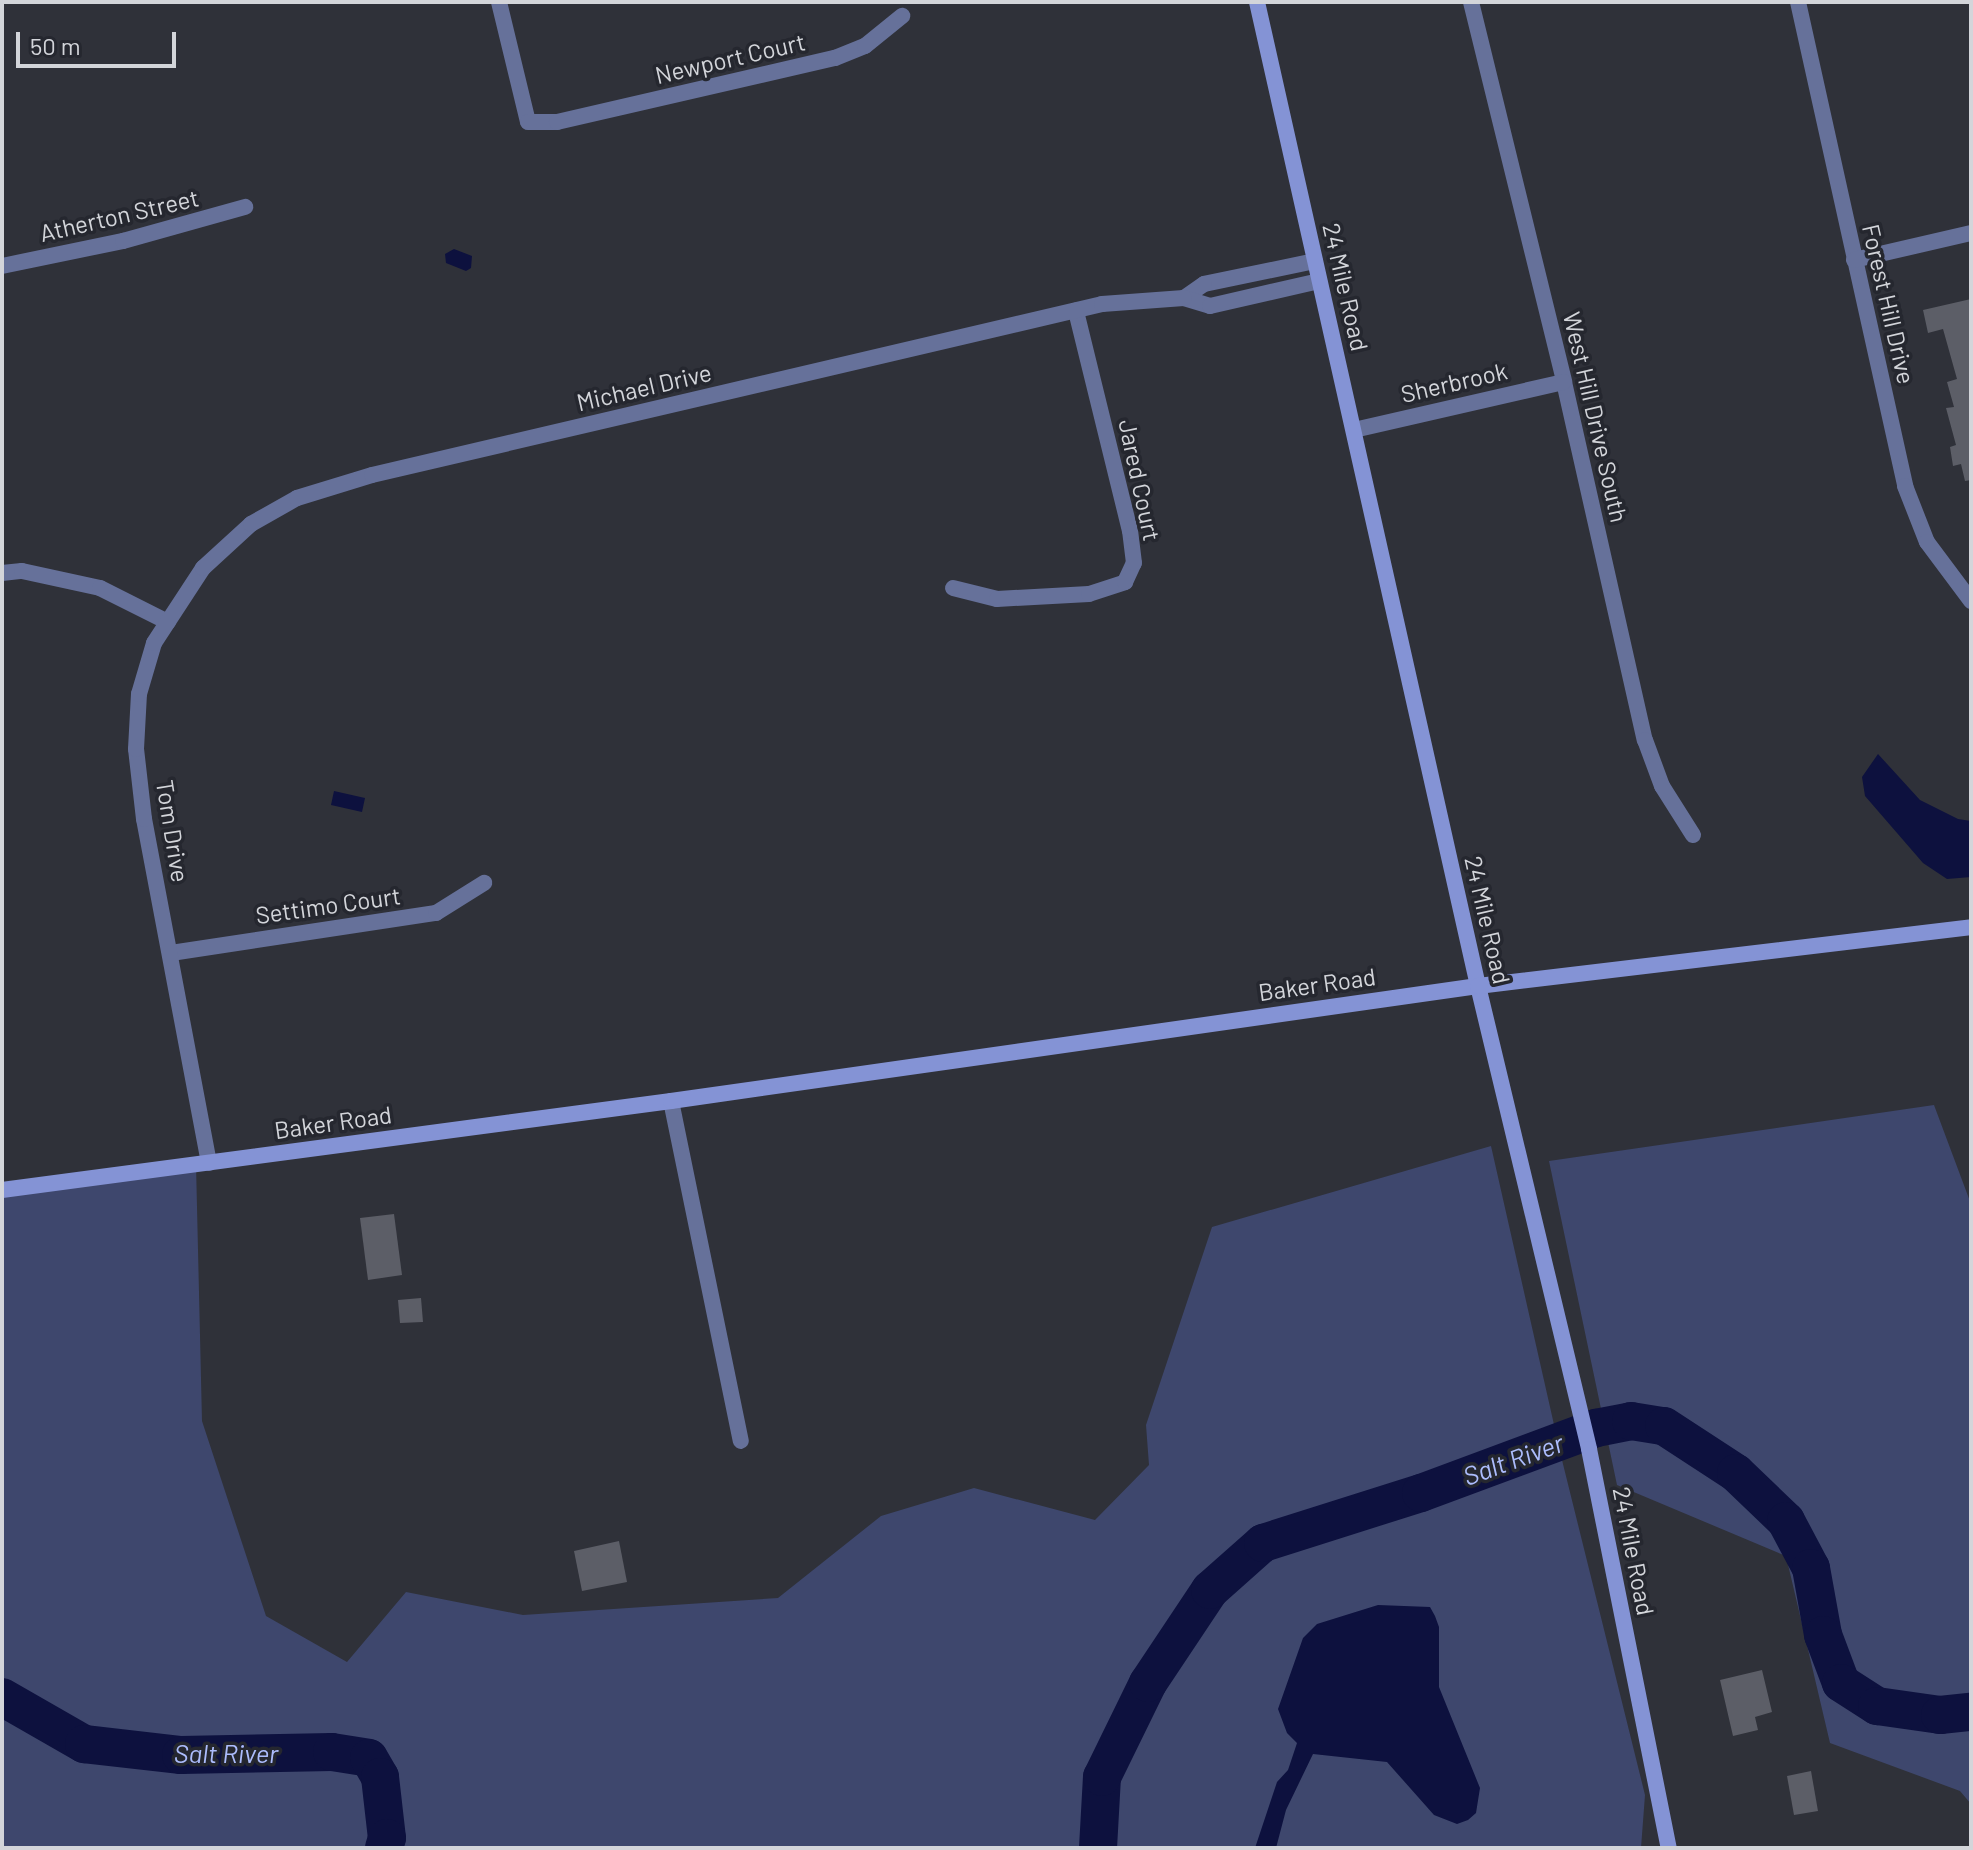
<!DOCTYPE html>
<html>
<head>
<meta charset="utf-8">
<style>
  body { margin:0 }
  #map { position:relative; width:1973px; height:1850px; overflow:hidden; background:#2f3139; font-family:Barlow,sans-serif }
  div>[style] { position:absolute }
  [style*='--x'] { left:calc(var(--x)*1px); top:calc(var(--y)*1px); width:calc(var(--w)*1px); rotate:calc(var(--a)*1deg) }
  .green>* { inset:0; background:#3e476d }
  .water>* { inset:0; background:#0d113e }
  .river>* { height:38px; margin:-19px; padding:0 19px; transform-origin:19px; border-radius:19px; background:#0d113e }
  .building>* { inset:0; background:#5c5e67 }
  .street>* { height:16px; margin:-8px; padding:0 8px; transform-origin:8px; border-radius:8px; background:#66719a }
  .secondary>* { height:16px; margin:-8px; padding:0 8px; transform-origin:8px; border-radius:8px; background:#8493d5 }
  span { translate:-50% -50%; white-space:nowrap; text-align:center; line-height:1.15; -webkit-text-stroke:7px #25272f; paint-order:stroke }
  .street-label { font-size:24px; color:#d3d5da }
  .water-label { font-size:26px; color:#acbcfc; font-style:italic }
  .frame { position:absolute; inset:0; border:4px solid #d3d5da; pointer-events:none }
  .scale { position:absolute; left:16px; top:32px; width:160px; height:36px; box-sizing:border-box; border:4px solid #d3d5da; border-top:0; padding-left:10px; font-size:24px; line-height:28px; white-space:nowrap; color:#d3d5da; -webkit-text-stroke:6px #25272f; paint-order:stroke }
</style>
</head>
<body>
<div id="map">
  <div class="green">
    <div style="clip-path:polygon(1934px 1105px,1971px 1204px,1971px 1804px,1960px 1791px,1830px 1743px,1786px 1556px,1617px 1485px,1549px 1161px)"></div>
    <div style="clip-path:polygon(1491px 1146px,1562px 1460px,1645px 1795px,1641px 1848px,2px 1848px,2px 1188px,196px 1164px,202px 1421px,266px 1616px,347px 1662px,406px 1592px,523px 1615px,778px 1598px,881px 1516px,974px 1488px,1095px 1520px,1149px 1465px,1146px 1425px,1212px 1227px)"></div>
  </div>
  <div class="water">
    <div style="clip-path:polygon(454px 249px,472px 256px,471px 268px,466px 271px,446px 263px,445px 254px)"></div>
    <div style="clip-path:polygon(1878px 754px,1920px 800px,1958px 819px,1971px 821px,1971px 877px,1947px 879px,1923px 863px,1865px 796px,1862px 777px)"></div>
    <div style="clip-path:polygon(334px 791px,365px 798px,362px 812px,331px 805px)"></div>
    <div style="clip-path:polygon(1378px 1605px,1430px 1607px,1435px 1616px,1439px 1627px,1439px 1687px,1480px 1788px,1476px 1813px,1468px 1820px,1457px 1824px,1434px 1815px,1387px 1762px,1313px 1754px,1286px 1810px,1276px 1848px,1255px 1848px,1277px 1782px,1288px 1770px,1297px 1743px,1287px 1733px,1278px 1709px,1303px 1638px,1317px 1624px)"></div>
  </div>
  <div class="river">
    <div style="--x:2;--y:1697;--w:95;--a:29.8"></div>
    <div style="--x:84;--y:1744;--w:98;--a:6.5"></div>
    <div style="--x:181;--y:1755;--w:151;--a:-1.1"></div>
    <div style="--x:332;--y:1752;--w:37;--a:9"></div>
    <div style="--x:369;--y:1758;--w:22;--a:60"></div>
    <div style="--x:380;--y:1777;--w:61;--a:83.5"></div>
    <div style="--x:387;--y:1838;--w:10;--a:107"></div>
    <div style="--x:1098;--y:1848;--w:71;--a:-86.8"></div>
    <div style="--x:1102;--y:1777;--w:105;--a:-63.9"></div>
    <div style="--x:1148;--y:1683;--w:112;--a:-56.3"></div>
    <div style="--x:1210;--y:1590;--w:71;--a:-41.6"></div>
    <div style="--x:1263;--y:1543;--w:166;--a:-17.6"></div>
    <div style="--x:1421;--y:1493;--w:187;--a:-20.4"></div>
    <div style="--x:1596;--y:1428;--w:36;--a:-11"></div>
    <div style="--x:1631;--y:1421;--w:33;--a:9"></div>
    <div style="--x:1664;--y:1426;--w:86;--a:33.1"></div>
    <div style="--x:1736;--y:1473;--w:69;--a:43.8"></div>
    <div style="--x:1786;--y:1521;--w:53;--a:62"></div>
    <div style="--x:1811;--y:1568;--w:68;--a:79.8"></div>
    <div style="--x:1823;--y:1635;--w:51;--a:69.4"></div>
    <div style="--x:1841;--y:1683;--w:43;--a:32.6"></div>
    <div style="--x:1877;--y:1706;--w:64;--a:8.1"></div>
    <div style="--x:1940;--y:1715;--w:31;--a:-6"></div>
  </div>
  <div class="building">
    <div style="clip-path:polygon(1971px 299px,1971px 480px,1965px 481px,1961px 464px,1953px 466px,1950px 447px,1956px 445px,1946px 408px,1954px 407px,1947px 382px,1957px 379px,1943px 329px,1928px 333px,1923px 310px)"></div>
    <div style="clip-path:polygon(394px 1214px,402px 1275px,368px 1280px,360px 1218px)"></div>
    <div style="clip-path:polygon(421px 1298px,423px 1322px,400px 1323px,398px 1300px)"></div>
    <div style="clip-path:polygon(619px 1541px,627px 1582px,582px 1591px,574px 1551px)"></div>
    <div style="clip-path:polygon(1762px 1670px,1772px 1712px,1755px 1717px,1758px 1730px,1733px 1736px,1720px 1680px)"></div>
    <div style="clip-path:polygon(1811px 1771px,1818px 1811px,1794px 1815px,1787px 1776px)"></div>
  </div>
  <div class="street">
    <div style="--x:499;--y:2;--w:123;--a:76.4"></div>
    <div style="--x:528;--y:122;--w:29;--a:0"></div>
    <div style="--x:557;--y:122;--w:285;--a:-13"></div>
    <div style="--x:835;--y:58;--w:32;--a:-22"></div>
    <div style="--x:865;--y:46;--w:48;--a:-39"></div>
    <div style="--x:1471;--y:2;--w:391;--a:76.2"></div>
    <div style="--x:1564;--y:382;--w:367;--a:77.3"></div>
    <div style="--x:1645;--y:740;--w:49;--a:69.7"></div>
    <div style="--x:1662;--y:786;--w:58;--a:57.7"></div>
    <div style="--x:1798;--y:2;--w:496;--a:77.5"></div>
    <div style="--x:1905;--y:486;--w:60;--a:68.6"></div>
    <div style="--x:1927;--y:542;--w:74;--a:53.3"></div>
    <div style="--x:1854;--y:260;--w:120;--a:-13"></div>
    <div style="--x:1315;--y:261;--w:113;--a:168.3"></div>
    <div style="--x:1204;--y:284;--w:24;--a:145"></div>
    <div style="--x:1184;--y:298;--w:27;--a:17"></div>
    <div style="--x:1210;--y:306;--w:112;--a:-12.9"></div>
    <div style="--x:2;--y:266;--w:124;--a:-11.7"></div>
    <div style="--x:123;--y:241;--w:127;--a:-15.6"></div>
    <div style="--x:1354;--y:430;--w:215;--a:-12.9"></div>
    <div style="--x:2;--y:573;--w:20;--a:-6"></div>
    <div style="--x:22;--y:571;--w:80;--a:12.3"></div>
    <div style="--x:100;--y:588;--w:76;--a:26.6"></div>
    <div style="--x:953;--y:588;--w:45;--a:14"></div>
    <div style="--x:997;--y:599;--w:92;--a:-3.1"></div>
    <div style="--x:1089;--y:594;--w:38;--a:-18"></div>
    <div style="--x:1125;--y:582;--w:21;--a:-65"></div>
    <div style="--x:1134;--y:563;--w:32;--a:-97"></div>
    <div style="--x:1130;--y:531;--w:227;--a:-103.8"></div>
    <div style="--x:171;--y:953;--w:268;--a:-8.6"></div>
    <div style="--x:436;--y:913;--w:57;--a:-32"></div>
    <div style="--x:671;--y:1101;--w:347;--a:78.4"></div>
    <div style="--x:209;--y:1163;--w:350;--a:-100.7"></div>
    <div style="--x:144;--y:819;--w:70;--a:-96.5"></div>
    <div style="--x:136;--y:749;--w:55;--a:-86.9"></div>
    <div style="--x:139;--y:694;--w:53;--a:-73.6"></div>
    <div style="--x:154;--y:643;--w:90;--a:-56.8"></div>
    <div style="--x:203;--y:568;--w:65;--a:-42.5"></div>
    <div style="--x:251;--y:524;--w:53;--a:-29.5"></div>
    <div style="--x:297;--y:498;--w:78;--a:-17"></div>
    <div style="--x:372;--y:475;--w:750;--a:-13.18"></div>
    <div style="--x:1102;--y:304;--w:82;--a:-4.2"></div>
  </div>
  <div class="secondary">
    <div style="--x:1257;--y:2;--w:1009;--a:77.34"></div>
    <div style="--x:1478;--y:986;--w:476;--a:76.5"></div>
    <div style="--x:1589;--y:1449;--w:407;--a:78.7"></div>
    <div style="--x:2;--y:1190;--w:675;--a:-7.58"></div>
    <div style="--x:671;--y:1101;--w:815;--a:-8.11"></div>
    <div style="--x:1478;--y:986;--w:497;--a:-6.8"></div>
  </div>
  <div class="street-label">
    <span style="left:730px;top:58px;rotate:-13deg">Newport Court</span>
    <span style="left:119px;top:215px;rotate:-13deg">Atherton Street</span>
    <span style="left:1346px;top:287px;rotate:77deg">24 Mile Road</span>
    <span style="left:1889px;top:304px;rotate:77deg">Forest Hill Drive</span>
    <span style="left:1454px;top:382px;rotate:-13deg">Sherbrook</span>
    <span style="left:644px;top:387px;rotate:-13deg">Michael Drive</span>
    <span style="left:1596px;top:417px;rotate:77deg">West Hill Drive South</span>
    <span style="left:1140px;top:480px;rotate:78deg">Jared Court</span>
    <span style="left:173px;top:831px;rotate:81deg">Tom Drive</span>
    <span style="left:328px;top:905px;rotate:-8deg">Settimo Court</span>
    <span style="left:1488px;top:920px;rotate:77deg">24 Mile Road</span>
    <span style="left:1317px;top:984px;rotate:-8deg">Baker Road</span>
    <span style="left:333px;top:1122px;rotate:-8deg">Baker Road</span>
    <span style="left:1634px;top:1551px;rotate:79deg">24 Mile Road</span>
  </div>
  <div class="water-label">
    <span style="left:1513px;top:1459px;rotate:-20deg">Salt River</span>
    <span style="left:226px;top:1753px">Salt River</span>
  </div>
  <div class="frame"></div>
  <div class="scale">50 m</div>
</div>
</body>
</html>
